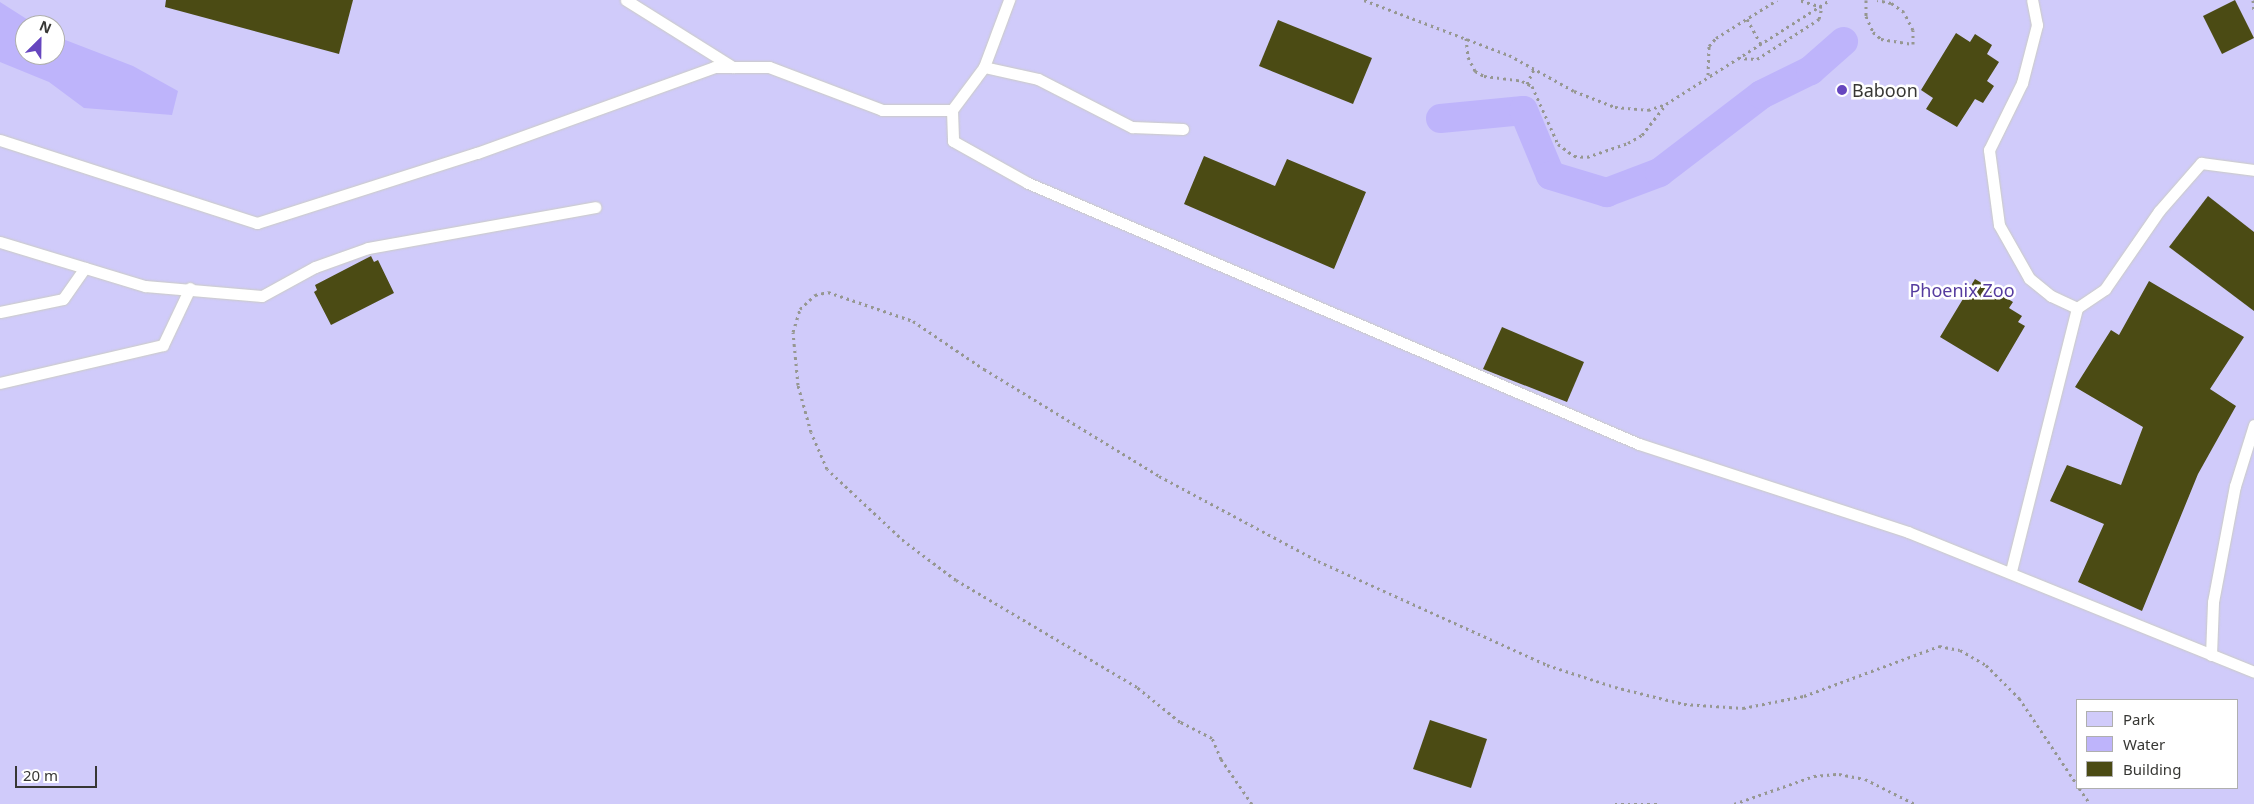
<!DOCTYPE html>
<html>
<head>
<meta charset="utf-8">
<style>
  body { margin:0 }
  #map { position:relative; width:2254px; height:804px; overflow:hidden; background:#f7f8ef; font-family:"Noto Sans",sans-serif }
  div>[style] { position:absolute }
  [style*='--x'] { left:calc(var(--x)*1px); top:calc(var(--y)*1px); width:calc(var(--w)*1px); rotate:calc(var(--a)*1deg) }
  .green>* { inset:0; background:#d0cbfa }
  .water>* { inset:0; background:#beb4fb }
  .canal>* { height:29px; margin:-14.5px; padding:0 14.5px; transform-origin:14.5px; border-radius:14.5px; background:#beb4fb }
  .building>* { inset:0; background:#4b4b14 }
  .path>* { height:3px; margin-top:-1.5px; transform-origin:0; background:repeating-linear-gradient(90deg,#969791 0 2.5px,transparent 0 6.5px) }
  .roads { filter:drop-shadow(0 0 1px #cbccc3) drop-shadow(0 0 1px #cbccc3) }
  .lane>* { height:11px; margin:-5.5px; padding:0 5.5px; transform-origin:5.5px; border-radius:5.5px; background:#fff }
  .dots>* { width:14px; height:14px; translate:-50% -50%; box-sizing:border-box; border:2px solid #fff; border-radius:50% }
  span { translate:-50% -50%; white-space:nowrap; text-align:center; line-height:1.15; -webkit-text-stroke:5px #fff; paint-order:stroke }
  .poi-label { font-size:18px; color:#373734 }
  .left { translate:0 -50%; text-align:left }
  .park-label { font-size:18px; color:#553b9f }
  .legend { position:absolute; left:2076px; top:699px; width:162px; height:90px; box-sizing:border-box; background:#fff; border:1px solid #afafae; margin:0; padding:6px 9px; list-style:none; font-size:15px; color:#373734 }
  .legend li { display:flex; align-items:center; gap:10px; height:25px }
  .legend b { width:25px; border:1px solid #afafae }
  .north { position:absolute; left:15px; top:15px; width:50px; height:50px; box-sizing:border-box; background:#fff; border:1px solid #afafae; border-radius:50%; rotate:23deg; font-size:14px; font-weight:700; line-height:20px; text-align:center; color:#373734 }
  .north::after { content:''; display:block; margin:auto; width:18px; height:22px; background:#6646bf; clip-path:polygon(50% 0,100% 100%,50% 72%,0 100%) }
  .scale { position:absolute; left:15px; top:766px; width:82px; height:22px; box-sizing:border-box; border:2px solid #373734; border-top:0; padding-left:6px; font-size:15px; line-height:18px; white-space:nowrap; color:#373734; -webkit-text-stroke:4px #fff; paint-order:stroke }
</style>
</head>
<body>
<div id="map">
  <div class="green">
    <div style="clip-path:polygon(evenodd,0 0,2254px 0,2254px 804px,0 804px,0 0,25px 25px,55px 25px,55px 55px,25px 55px,25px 25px,0 0,2078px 700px,2238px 700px,2238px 788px,2078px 788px,2078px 700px)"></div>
  </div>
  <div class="water">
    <div style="clip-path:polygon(0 2px,36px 25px,25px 25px,25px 55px,55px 55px,55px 36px,133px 66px,178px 91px,172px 115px,84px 108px,49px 82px,0 62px)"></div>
  </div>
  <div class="canal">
    <div style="--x:1440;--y:118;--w:83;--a:-5.5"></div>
    <div style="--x:1523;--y:110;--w:70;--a:67.4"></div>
    <div style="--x:1550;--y:175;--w:59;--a:16.9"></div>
    <div style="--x:1606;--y:192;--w:57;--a:-20.7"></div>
    <div style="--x:1659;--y:172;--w:128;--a:-37.4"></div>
    <div style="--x:1761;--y:94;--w:55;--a:-26.1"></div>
    <div style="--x:1810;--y:70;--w:44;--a:-41.3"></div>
  </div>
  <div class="building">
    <div style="clip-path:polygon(166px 0,353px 0,339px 54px,165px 7px)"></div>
    <div style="clip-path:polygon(2235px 0,2254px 38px,2222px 54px,2203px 16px)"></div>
    <div style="clip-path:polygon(1278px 20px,1372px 58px,1353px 104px,1259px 66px)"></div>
    <div style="clip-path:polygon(1956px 33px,1970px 42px,1975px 34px,1992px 45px,1987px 54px,1999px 62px,1987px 81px,1994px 86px,1983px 103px,1975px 99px,1957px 127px,1926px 109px,1933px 98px,1921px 90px)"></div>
    <div style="clip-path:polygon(1204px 156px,1275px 186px,1287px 159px,1366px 192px,1334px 269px,1184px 204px)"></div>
    <div style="clip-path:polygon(2208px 196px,2254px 232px,2254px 311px,2169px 247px)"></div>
    <div style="clip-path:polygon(371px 256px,374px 262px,378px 260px,394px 293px,331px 325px,314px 292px,317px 290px,315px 285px)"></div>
    <div style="clip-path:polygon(1975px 279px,2013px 302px,2009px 308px,2022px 316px,2018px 322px,2025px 326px,1998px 372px,1940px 337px)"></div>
    <div style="clip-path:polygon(2149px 281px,2244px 337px,2210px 389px,2236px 406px,2198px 474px,2142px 611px,2078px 582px,2104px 524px,2050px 501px,2067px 465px,2121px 485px,2143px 427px,2075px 387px,2111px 330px,2119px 335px)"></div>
    <div style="clip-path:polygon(1502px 327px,1584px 362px,1567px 402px,1483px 369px)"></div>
    <div style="clip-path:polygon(1430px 720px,1487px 739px,1471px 788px,1413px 769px)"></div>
  </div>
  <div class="path">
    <div style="--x:1364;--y:0;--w:155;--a:20.8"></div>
    <div style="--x:1509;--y:55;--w:74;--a:29"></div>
    <div style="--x:1574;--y:91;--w:44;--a:21.3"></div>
    <div style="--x:1615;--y:107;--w:33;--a:5"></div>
    <div style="--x:1648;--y:110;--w:19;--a:-18"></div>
    <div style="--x:1666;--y:104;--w:194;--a:-32.4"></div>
    <div style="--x:1866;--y:0;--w:16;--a:90"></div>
    <div style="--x:1866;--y:16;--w:17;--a:66"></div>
    <div style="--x:1873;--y:32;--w:11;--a:41"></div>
    <div style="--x:1881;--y:39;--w:32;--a:9"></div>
    <div style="--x:1913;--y:44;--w:14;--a:-90"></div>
    <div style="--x:1913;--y:30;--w:20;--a:-117"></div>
    <div style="--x:1904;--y:12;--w:16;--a:-145"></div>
    <div style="--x:1891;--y:3;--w:14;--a:-168"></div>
    <div style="--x:2253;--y:0;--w:12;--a:85"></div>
    <div style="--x:1747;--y:19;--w:29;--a:61"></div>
    <div style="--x:1466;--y:38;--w:19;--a:84"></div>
    <div style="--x:1468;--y:57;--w:16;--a:63"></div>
    <div style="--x:1475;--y:71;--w:10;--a:29"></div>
    <div style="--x:1484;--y:76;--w:38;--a:7"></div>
    <div style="--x:1522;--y:81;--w:11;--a:27"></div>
    <div style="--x:1532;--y:86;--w:64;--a:65.9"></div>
    <div style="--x:1558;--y:144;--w:20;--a:37"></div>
    <div style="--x:1574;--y:156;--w:13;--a:4"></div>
    <div style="--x:1587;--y:157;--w:43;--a:-18.9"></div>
    <div style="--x:1628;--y:143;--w:16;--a:-30"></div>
    <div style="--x:1642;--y:135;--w:39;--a:-52"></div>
    <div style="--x:1738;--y:58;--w:19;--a:3"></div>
    <div style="--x:1757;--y:59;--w:74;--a:-32.8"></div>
    <div style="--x:1819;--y:19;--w:12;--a:-76"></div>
    <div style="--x:1822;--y:7;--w:24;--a:-163"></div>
    <div style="--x:1708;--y:75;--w:29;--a:-88"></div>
    <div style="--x:1709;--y:46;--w:11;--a:-49"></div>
    <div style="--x:1716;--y:38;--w:72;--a:-31.9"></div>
    <div style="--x:1527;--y:84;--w:17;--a:-65"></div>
    <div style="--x:2079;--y:788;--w:19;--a:55"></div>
    <div style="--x:1252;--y:804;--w:55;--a:-124.6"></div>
    <div style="--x:1221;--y:759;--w:23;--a:-113"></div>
    <div style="--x:1212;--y:738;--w:36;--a:-153"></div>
    <div style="--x:1180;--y:722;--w:55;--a:-140.9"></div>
    <div style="--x:1137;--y:687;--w:210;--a:-149.4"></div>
    <div style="--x:956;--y:580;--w:65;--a:-143.1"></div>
    <div style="--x:904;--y:541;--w:105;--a:-136.9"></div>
    <div style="--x:827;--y:469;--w:40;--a:-113.4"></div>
    <div style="--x:811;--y:432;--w:49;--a:-105.5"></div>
    <div style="--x:798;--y:385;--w:53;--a:-95.4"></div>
    <div style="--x:793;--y:332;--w:24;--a:-73"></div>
    <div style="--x:800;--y:309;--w:21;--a:-43"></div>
    <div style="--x:815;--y:295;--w:13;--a:-13"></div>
    <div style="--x:828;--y:292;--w:90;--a:18.8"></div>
    <div style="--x:913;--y:321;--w:86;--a:34.1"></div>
    <div style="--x:984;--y:369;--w:205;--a:31.4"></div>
    <div style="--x:1159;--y:476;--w:180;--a:28.1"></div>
    <div style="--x:1318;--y:561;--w:252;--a:24.4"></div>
    <div style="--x:1547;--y:665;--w:71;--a:17.9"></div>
    <div style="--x:1615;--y:687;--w:71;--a:13.8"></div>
    <div style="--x:1684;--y:704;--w:59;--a:3.9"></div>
    <div style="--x:1743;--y:708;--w:62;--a:-11.1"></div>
    <div style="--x:1804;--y:696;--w:144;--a:-20.3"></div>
    <div style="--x:1939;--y:646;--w:21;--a:11"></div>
    <div style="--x:1960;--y:650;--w:30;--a:30"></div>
    <div style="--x:1986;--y:665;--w:47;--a:45"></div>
    <div style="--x:2019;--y:698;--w:106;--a:56.2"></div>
    <div style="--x:1615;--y:804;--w:45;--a:0"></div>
    <div style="--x:1734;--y:804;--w:85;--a:-19.3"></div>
    <div style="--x:1814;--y:776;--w:25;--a:-5"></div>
    <div style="--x:1839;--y:774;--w:26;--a:11"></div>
    <div style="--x:1865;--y:779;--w:56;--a:26.6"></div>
  </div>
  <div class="roads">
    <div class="lane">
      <div style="--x:626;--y:0;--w:126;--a:32.1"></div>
      <div style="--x:984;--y:67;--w:55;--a:12.5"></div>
      <div style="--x:1038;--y:79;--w:106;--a:27.1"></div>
      <div style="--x:1132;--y:127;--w:51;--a:2.2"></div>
      <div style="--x:952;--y:110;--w:31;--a:88"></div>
      <div style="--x:953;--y:141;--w:86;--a:29.2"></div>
      <div style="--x:1028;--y:183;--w:664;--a:23.13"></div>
      <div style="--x:1639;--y:444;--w:283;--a:18.1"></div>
      <div style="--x:1908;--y:532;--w:373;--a:22"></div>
      <div style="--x:0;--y:140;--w:270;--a:17.9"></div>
      <div style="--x:257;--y:223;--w:231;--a:-17.7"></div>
      <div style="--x:477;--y:153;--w:252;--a:-19.9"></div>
      <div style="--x:714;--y:67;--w:55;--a:0"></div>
      <div style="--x:769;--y:67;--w:121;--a:20.8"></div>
      <div style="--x:882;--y:110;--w:70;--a:0"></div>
      <div style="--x:952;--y:110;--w:54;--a:-53.3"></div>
      <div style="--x:984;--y:67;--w:72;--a:-69.5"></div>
      <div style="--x:0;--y:242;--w:152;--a:16.9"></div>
      <div style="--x:145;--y:286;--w:117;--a:4.9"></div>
      <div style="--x:262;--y:296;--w:60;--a:-28.7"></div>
      <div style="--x:315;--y:267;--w:56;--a:-19.7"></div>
      <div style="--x:368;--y:248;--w:231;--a:-10.2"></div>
      <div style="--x:2077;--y:308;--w:34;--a:-34"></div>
      <div style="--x:2105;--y:289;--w:95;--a:-55.3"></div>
      <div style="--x:2159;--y:211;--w:64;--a:-48.8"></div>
      <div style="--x:2201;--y:163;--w:53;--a:7.5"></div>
      <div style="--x:0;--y:312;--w:64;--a:-11.7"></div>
      <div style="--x:63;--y:299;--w:38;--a:-55"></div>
      <div style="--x:0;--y:383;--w:167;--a:-13.1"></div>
      <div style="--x:163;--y:345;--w:63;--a:-64.7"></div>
      <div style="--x:2011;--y:571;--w:271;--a:-75.9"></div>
      <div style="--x:2077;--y:308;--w:29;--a:-155"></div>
      <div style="--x:2051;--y:296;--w:28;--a:-141"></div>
      <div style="--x:2029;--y:278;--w:61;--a:-119.5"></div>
      <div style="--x:1999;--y:225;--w:76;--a:-97.6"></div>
      <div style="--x:1989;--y:150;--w:75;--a:-63.8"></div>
      <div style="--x:2022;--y:83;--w:60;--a:-75.5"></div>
      <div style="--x:2037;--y:25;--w:25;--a:-101"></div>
      <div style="--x:2211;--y:655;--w:53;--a:-87.8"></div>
      <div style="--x:2213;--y:602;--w:118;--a:-79.3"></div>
      <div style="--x:2235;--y:486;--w:64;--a:-72.7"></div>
    </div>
  </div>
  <div class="dots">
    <div style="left:1842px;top:90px;background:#6646bf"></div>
  </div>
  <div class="poi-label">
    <span class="left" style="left:1852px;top:90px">Baboon</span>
  </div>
  <div class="park-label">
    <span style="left:1962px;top:290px">Phoenix Zoo</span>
  </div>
  <ul class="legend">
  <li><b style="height:14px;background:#d0cbfa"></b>Park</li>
  <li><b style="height:14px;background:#beb4fb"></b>Water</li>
  <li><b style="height:14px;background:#4b4b14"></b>Building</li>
  </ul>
  <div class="north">N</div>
  <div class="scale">20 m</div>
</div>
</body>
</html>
